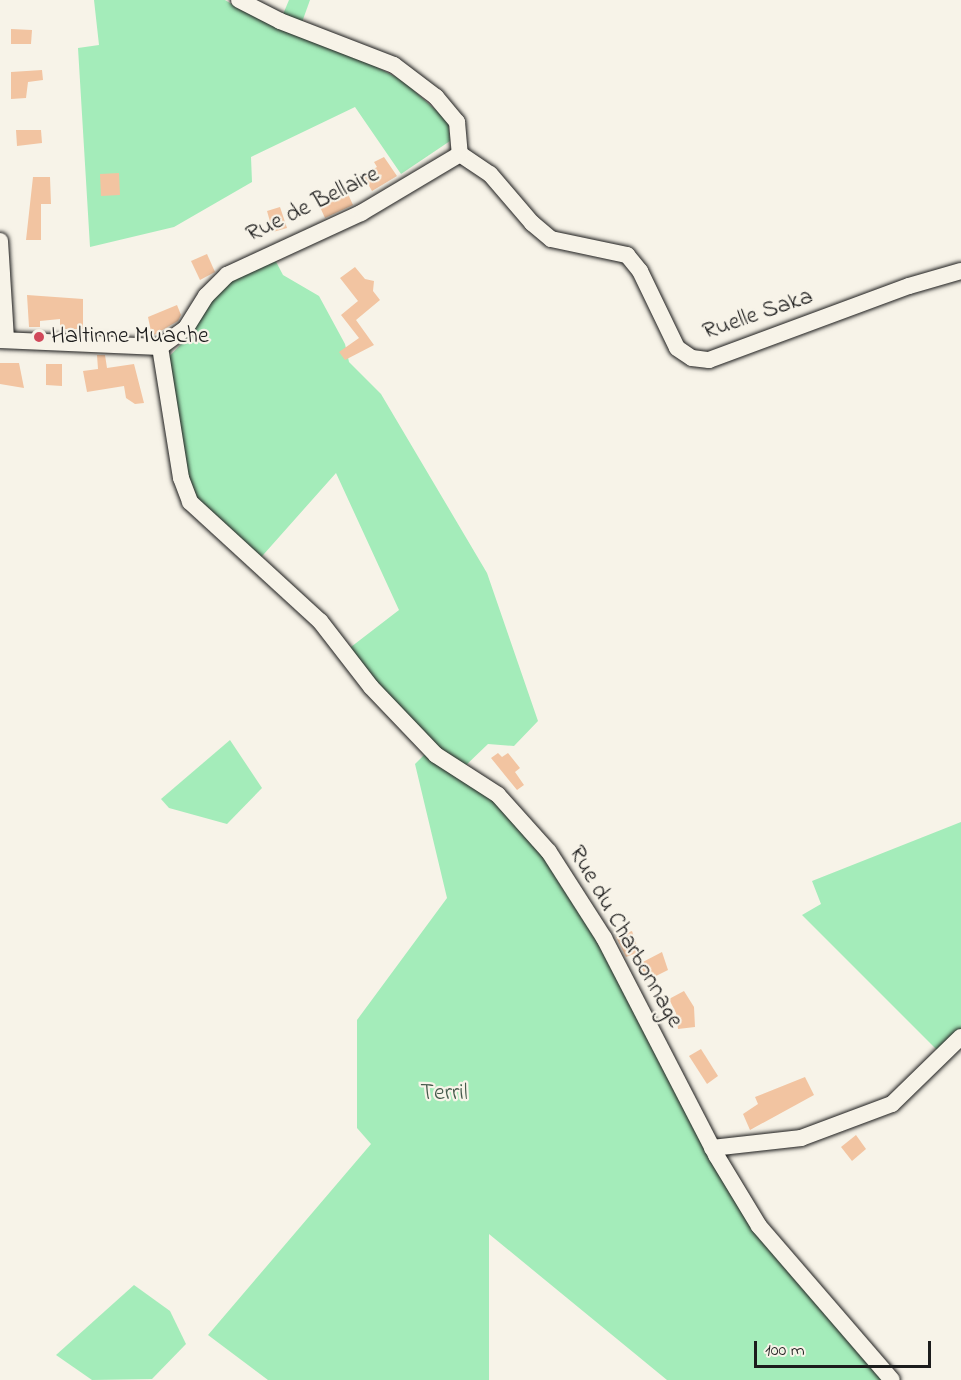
<!DOCTYPE html>
<html>
<head>
<meta charset="utf-8">
<style>
  body { margin:0 }
  #map { position:relative; width:961px; height:1380px; overflow:hidden; background:#f7f3e8; font-family:"Indie Flower",sans-serif }
  div>[style] { position:absolute }
  [style*='--x'] { left:calc(var(--x)*1px); top:calc(var(--y)*1px); width:calc(var(--w)*1px); rotate:calc(var(--a)*1deg) }
  .green>* { inset:0; background:#a4ecba }
  .building>* { inset:0; background:#f2c4a1 }
  .roads { filter:drop-shadow(0 0 2px #1c1c1c) drop-shadow(0 0 2px #1c1c1c) }
  .minor>* { height:16px; margin:-8px; padding:0 8px; transform-origin:8px; border-radius:8px; background:#f7f3e8 }
  .dots>* { width:16px; height:16px; translate:-50% -50%; box-sizing:border-box; border:3px solid #f7f3e8; border-radius:50% }
  span { translate:-50% -50%; white-space:nowrap; text-align:center; line-height:1.15; -webkit-text-stroke:4.5px #f7f3e8; paint-order:stroke }
  .street-label { font-size:24px; color:#1c1c1c }
  .poi-label { font-size:24px; color:#1c1c1c }
  .left { translate:0 -50%; text-align:left }
  .park-label { font-size:24px; color:#455a4b }
  .scale { position:absolute; left:754px; top:1341px; width:177px; height:27px; box-sizing:border-box; border:3px solid #1c1c1c; border-top:0; padding-left:8px; font-size:18px; line-height:21px; white-space:nowrap; color:#1c1c1c; -webkit-text-stroke:4px #f7f3e8; paint-order:stroke }
</style>
</head>
<body>
<div id="map">
  <div class="green">
    <div style="clip-path:polygon(94px 0,225px 0,243px 11px,327px 42px,402px 80px,448px 121px,450px 141px,401px 174px,355px 107px,251px 157px,252px 182px,174px 227px,90px 247px,78px 48px,99px 45px)"></div>
    <div style="clip-path:polygon(289px 0,310px 0,301px 25px,281px 19px)"></div>
    <div style="clip-path:polygon(271px 252px,283px 275px,319px 296px,345px 344px,349px 362px,381px 394px,487px 573px,538px 721px,514px 746px,488px 744px,463px 768px,435px 748px,347px 650px,399px 610px,336px 473px,256px 563px,205px 513px,182px 472px,164px 362px,184px 341px,227px 275px)"></div>
    <div style="clip-path:polygon(230px 740px,262px 788px,227px 824px,169px 808px,161px 799px)"></div>
    <div style="clip-path:polygon(430px 749px,498px 795px,549px 852px,759px 1226px,890px 1380px,667px 1380px,489px 1234px,489px 1380px,268px 1380px,208px 1335px,371px 1144px,357px 1128px,357px 1020px,447px 898px,415px 764px)"></div>
    <div style="clip-path:polygon(961px 822px,961px 1037px,944px 1057px,802px 915px,821px 904px,812px 881px)"></div>
    <div style="clip-path:polygon(134px 1285px,170px 1311px,186px 1344px,152px 1379px,92px 1380px,56px 1355px)"></div>
  </div>
  <div class="building">
    <div style="clip-path:polygon(11px 29px,32px 30px,31px 44px,11px 44px)"></div>
    <div style="clip-path:polygon(42px 70px,43px 80px,28px 82px,26px 98px,11px 99px,11px 72px)"></div>
    <div style="clip-path:polygon(16px 130px,41px 130px,42px 143px,17px 146px)"></div>
    <div style="clip-path:polygon(384px 157px,397px 176px,372px 191px,363px 175px,377px 167px,374px 162px)"></div>
    <div style="clip-path:polygon(119px 173px,120px 195px,101px 196px,100px 174px)"></div>
    <div style="clip-path:polygon(33px 177px,50px 177px,51px 204px,41px 204px,41px 240px,26px 240px)"></div>
    <div style="clip-path:polygon(348px 194px,353px 205px,325px 218px,320px 207px)"></div>
    <div style="clip-path:polygon(280px 207px,287px 228px,273px 232px,267px 211px)"></div>
    <div style="clip-path:polygon(207px 254px,215px 272px,200px 280px,191px 261px)"></div>
    <div style="clip-path:polygon(355px 267px,365px 279px,374px 281px,373px 291px,380px 300px,356px 320px,374px 345px,345px 360px,339px 352px,359px 338px,341px 315px,358px 301px,340px 278px)"></div>
    <div style="clip-path:polygon(27px 295px,83px 299px,83px 329px,60px 329px,60px 319px,40px 321px,40px 327px,29px 327px)"></div>
    <div style="clip-path:polygon(177px 305px,181px 315px,178px 321px,152px 336px,148px 317px)"></div>
    <div style="clip-path:polygon(97px 355px,105px 355px,107px 368px,134px 364px,144px 403px,135px 404px,126px 398px,124px 386px,87px 392px,83px 371px,98px 369px)"></div>
    <div style="clip-path:polygon(0 363px,19px 363px,24px 388px,0 384px)"></div>
    <div style="clip-path:polygon(46px 364px,62px 364px,62px 386px,46px 385px)"></div>
    <div style="clip-path:polygon(498px 753px,502px 757px,508px 753px,520px 768px,515px 772px,524px 785px,517px 790px,491px 758px)"></div>
    <div style="clip-path:polygon(632px 931px,639px 952px,626px 957px,616px 937px)"></div>
    <div style="clip-path:polygon(662px 952px,668px 970px,648px 980px,639px 964px)"></div>
    <div style="clip-path:polygon(684px 991px,694px 1007px,695px 1027px,678px 1029px,676px 1013px,669px 999px)"></div>
    <div style="clip-path:polygon(701px 1049px,718px 1076px,707px 1084px,689px 1056px)"></div>
    <div style="clip-path:polygon(805px 1077px,814px 1095px,750px 1130px,743px 1114px,758px 1104px,755px 1097px)"></div>
    <div style="clip-path:polygon(856px 1135px,866px 1149px,852px 1161px,841px 1147px)"></div>
  </div>
  <div class="roads">
    <div class="minor">
      <div style="--x:239;--y:0;--w:46;--a:27.1"></div>
      <div style="--x:280;--y:21;--w:122;--a:21.1"></div>
      <div style="--x:394;--y:65;--w:53;--a:37.3"></div>
      <div style="--x:436;--y:97;--w:33;--a:50"></div>
      <div style="--x:457;--y:122;--w:32;--a:85"></div>
      <div style="--x:460;--y:154;--w:36;--a:34"></div>
      <div style="--x:490;--y:174;--w:65;--a:49.4"></div>
      <div style="--x:532;--y:223;--w:25;--a:40"></div>
      <div style="--x:551;--y:239;--w:78;--a:11.9"></div>
      <div style="--x:627;--y:255;--w:21;--a:51"></div>
      <div style="--x:640;--y:271;--w:85;--a:64.3"></div>
      <div style="--x:677;--y:348;--w:18;--a:34"></div>
      <div style="--x:692;--y:358;--w:17;--a:7"></div>
      <div style="--x:709;--y:360;--w:213;--a:-20.3"></div>
      <div style="--x:909;--y:286;--w:54;--a:-16.1"></div>
      <div style="--x:0;--y:241;--w:98;--a:86.5"></div>
      <div style="--x:0;--y:340;--w:160;--a:2.5"></div>
      <div style="--x:160;--y:347;--w:32;--a:-36"></div>
      <div style="--x:186;--y:328;--w:38;--a:-58"></div>
      <div style="--x:206;--y:296;--w:30;--a:-45"></div>
      <div style="--x:227;--y:275;--w:148;--a:-24.8"></div>
      <div style="--x:361;--y:213;--w:115;--a:-30.8"></div>
      <div style="--x:160;--y:347;--w:133;--a:80.9"></div>
      <div style="--x:181;--y:478;--w:26;--a:69"></div>
      <div style="--x:190;--y:502;--w:176;--a:42.5"></div>
      <div style="--x:320;--y:621;--w:83;--a:52.3"></div>
      <div style="--x:371;--y:687;--w:94;--a:46.3"></div>
      <div style="--x:436;--y:755;--w:74;--a:32.8"></div>
      <div style="--x:498;--y:795;--w:76;--a:48.2"></div>
      <div style="--x:549;--y:852;--w:102;--a:57.4"></div>
      <div style="--x:604;--y:938;--w:244;--a:62.7"></div>
      <div style="--x:716;--y:1155;--w:83;--a:58.8"></div>
      <div style="--x:759;--y:1226;--w:203;--a:49.2"></div>
      <div style="--x:712;--y:1148;--w:90;--a:-6.4"></div>
      <div style="--x:801;--y:1138;--w:97;--a:-20.5"></div>
      <div style="--x:892;--y:1104;--w:96;--a:-44.2"></div>
    </div>
  </div>
  <div class="dots">
    <div style="left:39px;top:337px;background:#d1495b"></div>
  </div>
  <div class="street-label">
    <span style="left:313px;top:205px;rotate:-26deg">Rue de Bellaire</span>
    <span style="left:758px;top:315px;rotate:-19deg">Ruelle Saka</span>
    <span style="left:625px;top:937px;rotate:60deg">Rue du Charbonnage</span>
  </div>
  <div class="poi-label">
    <span class="left" style="left:51px;top:337px">Haltinne Muache</span>
  </div>
  <div class="park-label">
    <span style="left:444px;top:1094px">Terril</span>
  </div>
  <div class="scale">100 m</div>
</div>
</body>
</html>
